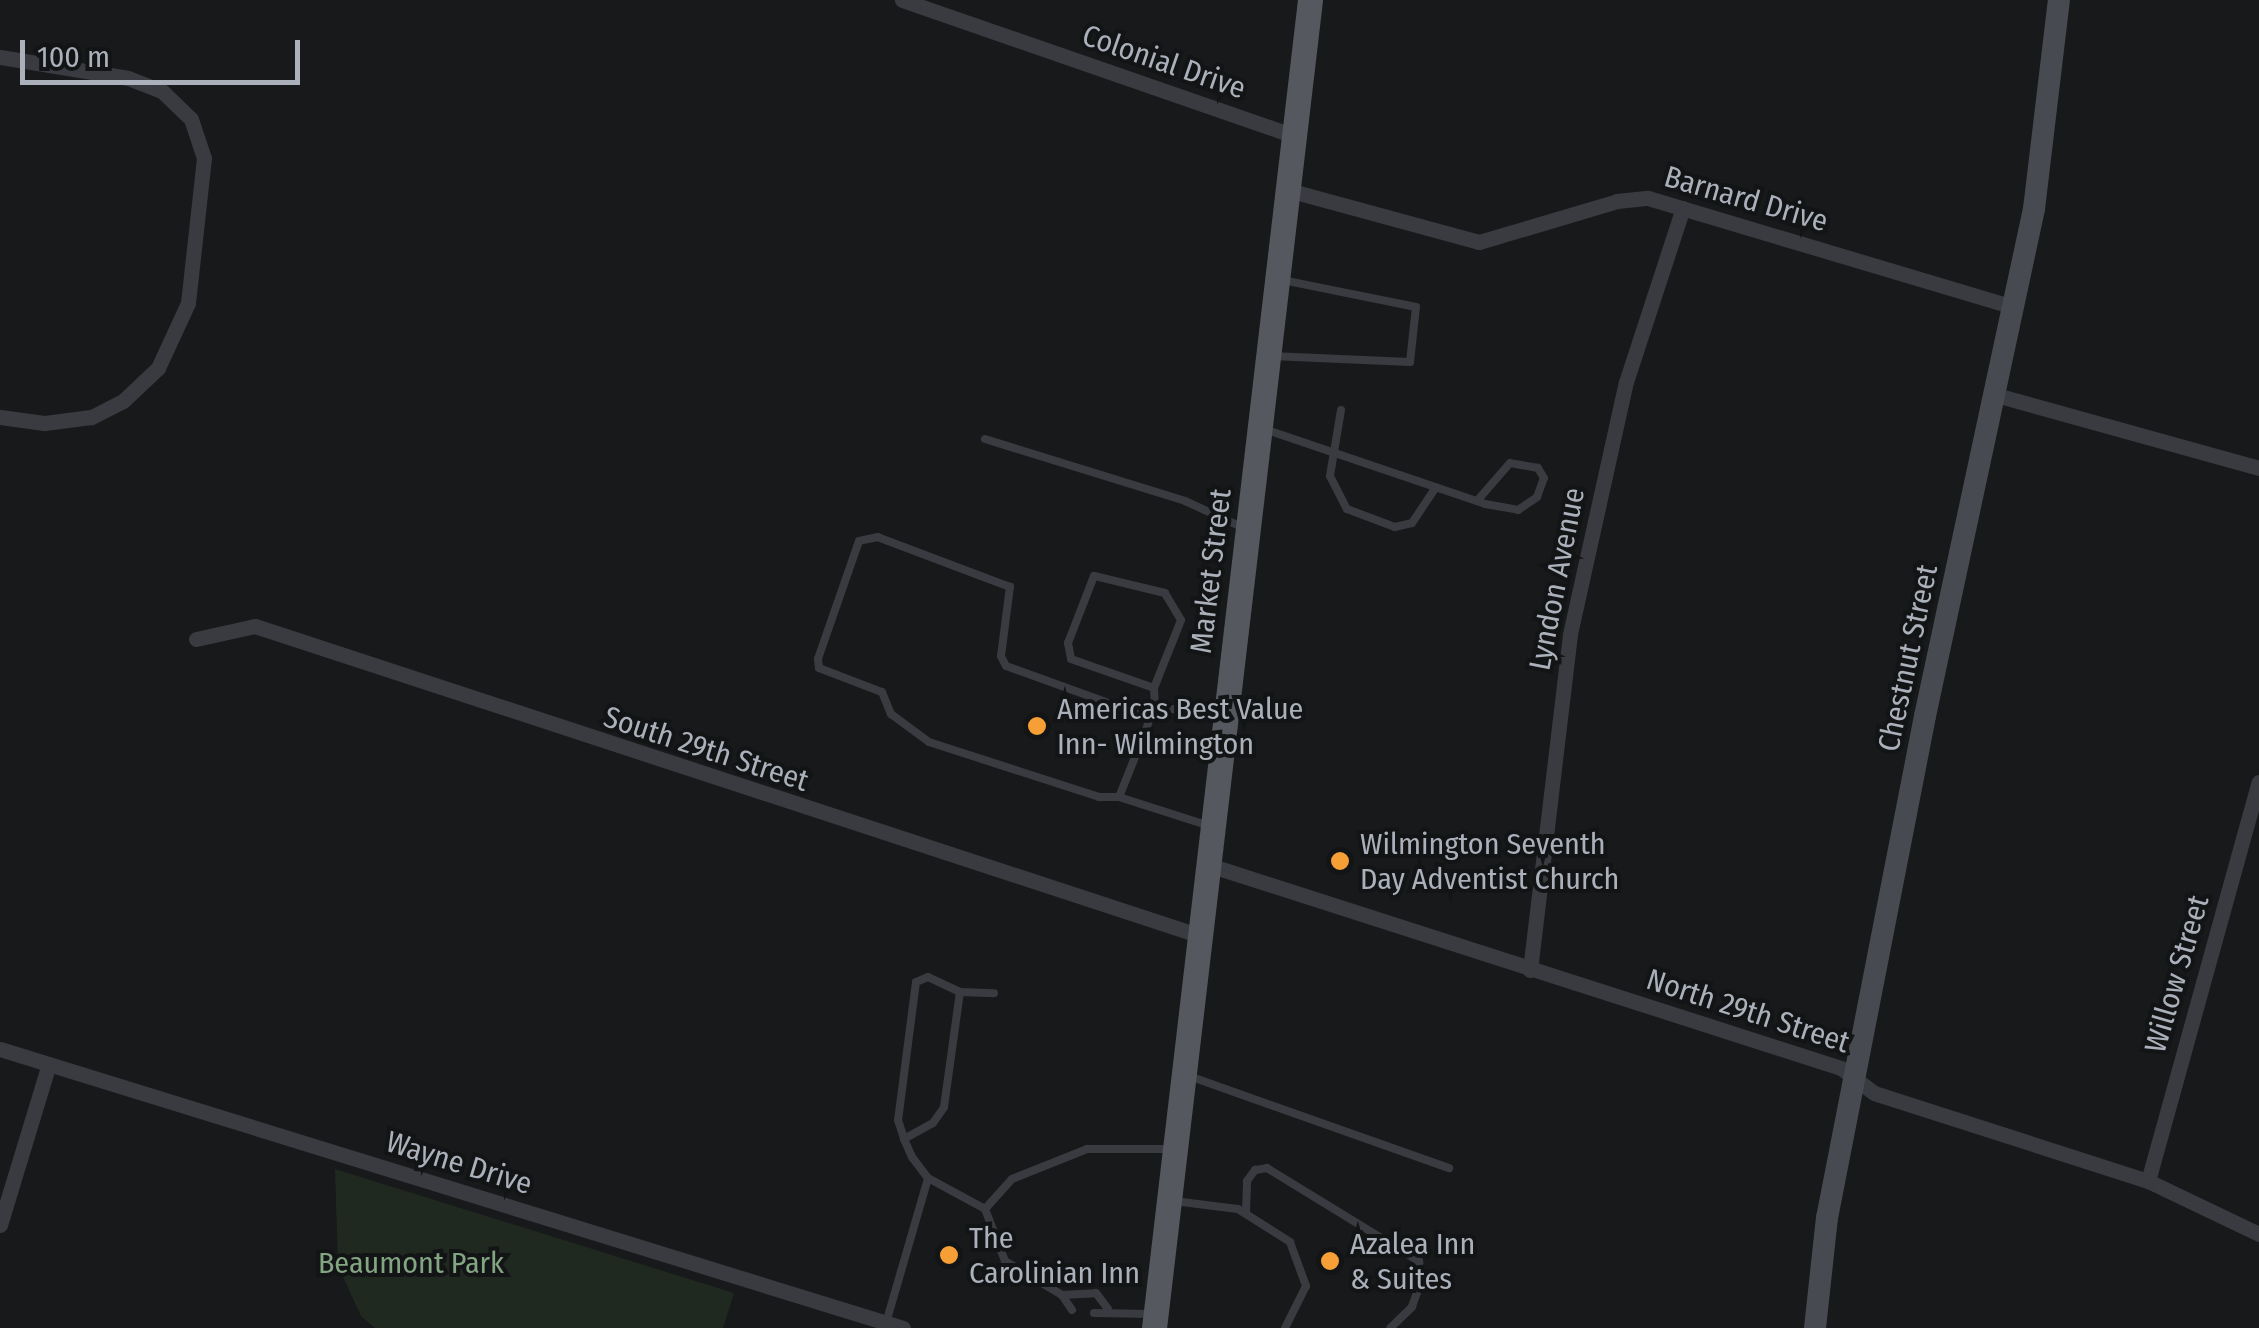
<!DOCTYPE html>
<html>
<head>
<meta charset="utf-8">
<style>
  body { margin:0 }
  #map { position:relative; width:2259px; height:1328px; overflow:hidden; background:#18191b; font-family:"Fira Sans Condensed",sans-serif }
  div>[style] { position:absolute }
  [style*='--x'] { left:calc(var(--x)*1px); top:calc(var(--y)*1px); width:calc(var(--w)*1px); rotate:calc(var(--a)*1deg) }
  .green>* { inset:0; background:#202920 }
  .lane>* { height:8px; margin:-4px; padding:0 4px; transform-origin:4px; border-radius:4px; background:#393b40 }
  .street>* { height:15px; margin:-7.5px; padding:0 7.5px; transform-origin:7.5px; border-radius:7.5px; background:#393b40 }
  .secondary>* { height:22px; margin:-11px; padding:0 11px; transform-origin:11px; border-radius:11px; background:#474a50 }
  .primary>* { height:25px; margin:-12.5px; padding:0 12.5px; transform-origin:12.5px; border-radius:12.5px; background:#55585f }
  .dots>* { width:28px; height:28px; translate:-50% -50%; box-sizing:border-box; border:5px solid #131416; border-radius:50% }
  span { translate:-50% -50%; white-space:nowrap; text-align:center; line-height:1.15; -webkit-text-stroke:8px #131416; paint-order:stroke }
  .street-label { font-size:30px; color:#abb1ba }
  .poi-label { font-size:30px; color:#abb1ba }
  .left { translate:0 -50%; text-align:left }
  .park-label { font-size:30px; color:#83a581 }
  .scale { position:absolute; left:20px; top:40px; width:280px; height:45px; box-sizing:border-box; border:5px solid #abb1ba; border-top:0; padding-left:12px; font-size:30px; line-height:35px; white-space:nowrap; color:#abb1ba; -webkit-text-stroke:8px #131416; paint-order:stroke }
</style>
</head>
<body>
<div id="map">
  <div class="green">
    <div style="clip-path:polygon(335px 1169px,734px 1293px,723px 1328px,375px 1328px,361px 1316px,338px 1266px)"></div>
  </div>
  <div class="lane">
    <div style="--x:1271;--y:356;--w:139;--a:2.5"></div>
    <div style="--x:1410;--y:362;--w:55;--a:-83.8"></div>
    <div style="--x:1416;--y:307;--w:137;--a:-168.6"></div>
    <div style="--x:1341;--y:410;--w:67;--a:99.5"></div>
    <div style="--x:1330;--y:476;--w:37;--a:63"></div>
    <div style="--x:1347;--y:509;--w:51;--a:20.6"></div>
    <div style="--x:1395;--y:527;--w:17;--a:-13"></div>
    <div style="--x:1412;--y:523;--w:43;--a:-56.3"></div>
    <div style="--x:1264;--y:429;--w:233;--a:18.7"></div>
    <div style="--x:1485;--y:504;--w:34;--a:10"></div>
    <div style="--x:1518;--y:510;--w:23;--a:-34"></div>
    <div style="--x:1537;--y:497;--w:20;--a:-70"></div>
    <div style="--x:1544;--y:478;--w:12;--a:-121"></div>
    <div style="--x:1538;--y:468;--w:28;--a:-170"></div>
    <div style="--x:1510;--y:463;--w:50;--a:131"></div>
    <div style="--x:985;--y:439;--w:209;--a:17.2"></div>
    <div style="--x:1185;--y:501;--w:65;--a:24.6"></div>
    <div style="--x:1155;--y:707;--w:67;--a:6.8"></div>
    <div style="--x:1150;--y:718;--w:153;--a:-160.1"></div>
    <div style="--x:1006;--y:666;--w:11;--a:-117"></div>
    <div style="--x:1001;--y:656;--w:70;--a:-82.6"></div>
    <div style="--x:1010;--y:587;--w:141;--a:-159.3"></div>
    <div style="--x:878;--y:537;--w:19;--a:168"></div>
    <div style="--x:859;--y:541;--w:125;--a:109.2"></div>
    <div style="--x:818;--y:659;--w:9;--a:84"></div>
    <div style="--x:819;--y:668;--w:67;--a:20.9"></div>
    <div style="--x:882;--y:692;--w:24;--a:68"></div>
    <div style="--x:891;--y:714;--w:47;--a:36.4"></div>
    <div style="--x:929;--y:742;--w:179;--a:17.9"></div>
    <div style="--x:1099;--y:797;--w:20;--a:0"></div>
    <div style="--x:1119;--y:797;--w:72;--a:-68.1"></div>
    <div style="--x:1146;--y:730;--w:13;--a:-72"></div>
    <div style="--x:1150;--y:718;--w:12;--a:-66"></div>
    <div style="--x:1155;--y:707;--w:19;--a:-93"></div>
    <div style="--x:1154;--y:688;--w:73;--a:-68.3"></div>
    <div style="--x:1181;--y:620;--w:31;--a:-121"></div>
    <div style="--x:1165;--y:593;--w:73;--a:-166.5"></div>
    <div style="--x:1094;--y:576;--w:72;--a:111.2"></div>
    <div style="--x:1068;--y:643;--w:16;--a:79"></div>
    <div style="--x:1071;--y:659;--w:88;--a:19.3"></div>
    <div style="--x:1119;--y:797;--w:96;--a:17.7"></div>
    <div style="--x:960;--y:992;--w:34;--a:2"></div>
    <div style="--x:1189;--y:1076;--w:276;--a:19.5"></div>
    <div style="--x:904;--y:1139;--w:33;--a:-29"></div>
    <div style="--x:933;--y:1123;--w:19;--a:-55"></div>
    <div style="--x:944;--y:1107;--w:116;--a:-82.1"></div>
    <div style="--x:960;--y:992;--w:35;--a:-155"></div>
    <div style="--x:928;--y:977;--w:13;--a:157"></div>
    <div style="--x:916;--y:982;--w:139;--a:97.4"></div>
    <div style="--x:898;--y:1120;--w:20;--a:72"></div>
    <div style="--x:904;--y:1139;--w:20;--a:66"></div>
    <div style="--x:912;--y:1157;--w:26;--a:53"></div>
    <div style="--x:928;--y:1178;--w:65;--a:28.5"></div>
    <div style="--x:1174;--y:1201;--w:64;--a:7.1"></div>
    <div style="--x:1238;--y:1209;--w:62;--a:32.4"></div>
    <div style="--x:1290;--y:1242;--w:47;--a:70"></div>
    <div style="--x:1306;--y:1286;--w:47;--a:116.6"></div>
    <div style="--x:1246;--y:1212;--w:31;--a:-88"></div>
    <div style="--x:1247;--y:1181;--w:14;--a:-54"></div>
    <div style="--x:1255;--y:1170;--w:12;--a:-9"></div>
    <div style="--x:1267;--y:1168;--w:178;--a:31.5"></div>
    <div style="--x:1419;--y:1261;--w:18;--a:81"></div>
    <div style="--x:1422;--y:1279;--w:30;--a:110"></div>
    <div style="--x:1412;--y:1307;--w:30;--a:136"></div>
    <div style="--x:1062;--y:1295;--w:34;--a:-3"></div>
    <div style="--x:1096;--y:1293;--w:20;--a:53"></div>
    <div style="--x:1072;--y:1310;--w:18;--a:-124"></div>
    <div style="--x:1062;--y:1295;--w:66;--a:-149.2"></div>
    <div style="--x:1005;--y:1261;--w:56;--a:-111"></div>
    <div style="--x:985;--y:1209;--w:40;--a:-48"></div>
    <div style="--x:1012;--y:1179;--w:81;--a:-21.8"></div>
    <div style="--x:1087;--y:1149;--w:84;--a:0"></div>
    <div style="--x:1094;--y:1313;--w:59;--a:1"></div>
    <div style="--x:886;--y:1323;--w:151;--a:-73.8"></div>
  </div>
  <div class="street">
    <div style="--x:902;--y:0;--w:415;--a:19.1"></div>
    <div style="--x:0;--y:57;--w:130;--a:9.3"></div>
    <div style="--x:128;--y:78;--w:36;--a:21"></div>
    <div style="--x:162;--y:91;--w:40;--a:44"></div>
    <div style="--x:191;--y:119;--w:41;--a:71.6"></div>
    <div style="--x:204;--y:158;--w:146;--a:96.3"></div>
    <div style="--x:188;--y:303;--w:72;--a:114.8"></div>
    <div style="--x:158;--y:368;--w:48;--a:136.7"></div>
    <div style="--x:123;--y:401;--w:36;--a:153"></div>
    <div style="--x:91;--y:417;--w:47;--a:172.7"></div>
    <div style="--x:44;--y:423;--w:44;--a:-172.2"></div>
    <div style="--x:1288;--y:190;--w:198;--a:15.2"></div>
    <div style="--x:1479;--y:242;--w:144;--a:-16.5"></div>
    <div style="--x:1617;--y:201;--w:31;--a:-6"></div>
    <div style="--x:1648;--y:198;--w:382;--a:16.6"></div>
    <div style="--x:1996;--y:395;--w:273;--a:15.5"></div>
    <div style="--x:196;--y:639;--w:60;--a:-12.4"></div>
    <div style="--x:255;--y:626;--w:995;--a:18.14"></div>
    <div style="--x:1209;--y:865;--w:664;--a:17.81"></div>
    <div style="--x:1841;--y:1068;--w:41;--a:37.1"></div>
    <div style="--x:1874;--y:1093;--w:288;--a:17.8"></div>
    <div style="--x:2148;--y:1181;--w:123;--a:25.5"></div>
    <div style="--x:1530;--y:970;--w:338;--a:-83.2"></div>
    <div style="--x:1570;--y:634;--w:258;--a:-77.5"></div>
    <div style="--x:1626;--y:382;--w:183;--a:-71.9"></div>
    <div style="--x:0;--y:1049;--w:945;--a:17.17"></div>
    <div style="--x:2148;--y:1181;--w:414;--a:-74.5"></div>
    <div style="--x:0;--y:1225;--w:168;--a:-73.1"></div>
  </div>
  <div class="secondary">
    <div style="--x:1815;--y:1328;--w:111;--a:-83.8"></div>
    <div style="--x:1827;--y:1218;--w:511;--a:-78.95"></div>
    <div style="--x:1925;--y:716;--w:519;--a:-77.87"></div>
    <div style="--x:2034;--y:209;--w:210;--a:-83.2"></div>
  </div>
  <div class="primary">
    <div style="--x:1154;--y:1328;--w:1337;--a:-83.3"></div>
  </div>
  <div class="dots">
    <div style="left:1037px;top:726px;background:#f59f36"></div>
    <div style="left:1340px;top:861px;background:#f59f36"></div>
    <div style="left:949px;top:1255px;background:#f59f36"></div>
    <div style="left:1330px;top:1261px;background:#f59f36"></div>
  </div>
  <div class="street-label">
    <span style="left:1164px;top:62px;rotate:19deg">Colonial Drive</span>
    <span style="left:1746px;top:199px;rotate:16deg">Barnard Drive</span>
    <span style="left:1211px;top:571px;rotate:-83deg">Market Street</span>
    <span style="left:1557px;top:579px;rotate:-79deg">Lyndon Avenue</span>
    <span style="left:1908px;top:658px;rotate:-78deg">Chestnut Street</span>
    <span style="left:706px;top:749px;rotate:18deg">South 29th Street</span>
    <span style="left:2177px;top:974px;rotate:-74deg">Willow Street</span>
    <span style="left:1748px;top:1011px;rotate:18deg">North 29th Street</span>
    <span style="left:459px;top:1163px;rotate:17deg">Wayne Drive</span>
  </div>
  <div class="poi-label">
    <span class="left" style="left:1057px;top:726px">Americas Best Value<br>Inn- Wilmington</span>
    <span class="left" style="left:1360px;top:861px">Wilmington Seventh<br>Day Adventist Church</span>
    <span class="left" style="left:969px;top:1255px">The<br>Carolinian Inn</span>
    <span class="left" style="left:1350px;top:1261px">Azalea Inn<br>&amp; Suites</span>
  </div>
  <div class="park-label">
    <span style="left:411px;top:1263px">Beaumont Park</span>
  </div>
  <div class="scale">100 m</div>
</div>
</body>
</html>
